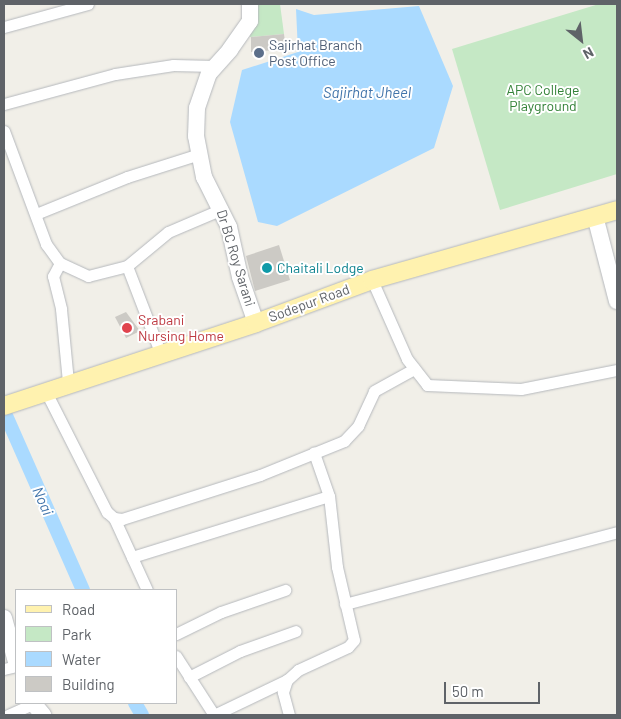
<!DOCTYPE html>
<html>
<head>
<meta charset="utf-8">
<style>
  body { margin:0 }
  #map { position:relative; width:621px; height:719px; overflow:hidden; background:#f1efe8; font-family:Barlow,sans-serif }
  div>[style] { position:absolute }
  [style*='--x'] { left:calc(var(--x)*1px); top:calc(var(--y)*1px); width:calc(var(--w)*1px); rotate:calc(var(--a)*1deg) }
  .green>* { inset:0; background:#c5e8c5 }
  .water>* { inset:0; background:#aadaff }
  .canal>* { height:14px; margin:-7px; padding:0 7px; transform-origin:7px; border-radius:7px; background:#aadaff }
  .building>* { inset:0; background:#cccac5 }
  .roads { filter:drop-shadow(0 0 1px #b5b8bc) drop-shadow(0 0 1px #b5b8bc) }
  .street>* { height:11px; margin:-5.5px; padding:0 5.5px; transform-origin:5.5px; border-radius:5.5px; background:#fff }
  .secondary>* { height:16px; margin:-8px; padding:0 8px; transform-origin:8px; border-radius:8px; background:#fff }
  .primary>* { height:18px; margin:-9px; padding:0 9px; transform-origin:9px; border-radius:9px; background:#fff2af }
  .dots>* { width:14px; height:14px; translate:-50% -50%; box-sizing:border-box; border:2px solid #fff; border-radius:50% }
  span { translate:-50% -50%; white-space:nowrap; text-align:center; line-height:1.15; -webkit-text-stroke:4px #fff; paint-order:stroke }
  .service-label { font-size:14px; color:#4e5e75 }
  .left { translate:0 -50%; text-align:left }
  .park-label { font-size:14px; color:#348238 }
  .street-label { font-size:14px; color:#5f6368 }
  .culture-label { font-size:14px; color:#0d838f }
  .health-label { font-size:14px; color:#be3a42 }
  .water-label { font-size:15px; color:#4174aa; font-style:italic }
  .frame { position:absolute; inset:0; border:5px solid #5f6368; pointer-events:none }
  .legend { position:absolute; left:15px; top:589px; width:162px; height:115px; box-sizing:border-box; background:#fff; border:1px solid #bfc1c3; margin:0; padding:6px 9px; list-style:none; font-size:15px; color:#5f6368 }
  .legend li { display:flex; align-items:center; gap:10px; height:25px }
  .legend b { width:25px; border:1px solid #bfc1c3 }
  .north { position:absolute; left:556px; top:15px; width:50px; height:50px; -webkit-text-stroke:4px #fff; paint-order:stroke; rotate:151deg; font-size:14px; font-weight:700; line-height:20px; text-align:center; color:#5f6368 }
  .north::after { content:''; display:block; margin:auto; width:18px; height:22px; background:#5f6368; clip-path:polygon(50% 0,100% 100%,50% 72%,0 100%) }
  .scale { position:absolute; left:444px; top:682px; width:96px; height:22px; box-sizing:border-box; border:2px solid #5f6368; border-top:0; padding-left:6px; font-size:15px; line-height:18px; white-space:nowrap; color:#5f6368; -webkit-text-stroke:4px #fff; paint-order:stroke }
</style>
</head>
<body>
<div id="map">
  <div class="green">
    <div style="clip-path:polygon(252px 4px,280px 4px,284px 34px,250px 37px)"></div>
    <div style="clip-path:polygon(599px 4px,617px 4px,617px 174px,500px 210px,452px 49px)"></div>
  </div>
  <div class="water">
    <div style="clip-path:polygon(419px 6px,453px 86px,434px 148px,277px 226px,258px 222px,230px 122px,242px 70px,298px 52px,296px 9px,314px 15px)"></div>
  </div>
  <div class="canal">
    <div style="--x:4;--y:411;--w:196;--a:66.2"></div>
    <div style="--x:135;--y:703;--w:14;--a:60"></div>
  </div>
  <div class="building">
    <div style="clip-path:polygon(284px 34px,286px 49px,251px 52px,251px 37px)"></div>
    <div style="clip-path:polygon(279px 245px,290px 280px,255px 291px,246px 256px)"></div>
    <div style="clip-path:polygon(126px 312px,140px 331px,126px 338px,115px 317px)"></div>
  </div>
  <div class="roads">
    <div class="street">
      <div style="--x:4;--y:27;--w:87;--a:-15.3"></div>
      <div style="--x:4;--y:104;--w:115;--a:-15.1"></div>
      <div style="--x:115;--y:74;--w:59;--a:-8.8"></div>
      <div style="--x:173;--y:65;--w:41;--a:1.4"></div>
      <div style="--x:4;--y:131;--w:121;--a:69.6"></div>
      <div style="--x:46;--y:244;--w:24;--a:54"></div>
      <div style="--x:60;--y:263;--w:31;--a:25"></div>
      <div style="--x:88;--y:276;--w:40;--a:-14.4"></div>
      <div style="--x:36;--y:214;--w:98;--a:-22.1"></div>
      <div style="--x:127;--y:177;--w:76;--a:-17.7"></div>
      <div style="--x:60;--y:263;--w:15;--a:118"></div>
      <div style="--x:53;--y:276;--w:34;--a:76"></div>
      <div style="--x:61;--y:309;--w:73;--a:84.5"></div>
      <div style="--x:372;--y:280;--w:86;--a:66.1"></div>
      <div style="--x:407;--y:359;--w:33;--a:52"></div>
      <div style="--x:427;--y:385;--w:94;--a:2.4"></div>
      <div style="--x:521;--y:389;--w:98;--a:-11.2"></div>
      <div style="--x:160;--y:352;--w:92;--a:-111"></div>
      <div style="--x:127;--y:266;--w:53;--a:-39.7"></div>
      <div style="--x:168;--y:232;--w:59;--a:-23.1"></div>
      <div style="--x:45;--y:390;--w:137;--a:63.1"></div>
      <div style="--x:107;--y:512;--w:9;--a:41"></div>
      <div style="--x:114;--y:518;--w:8;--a:7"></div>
      <div style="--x:122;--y:519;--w:145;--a:-17.7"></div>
      <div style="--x:260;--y:475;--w:91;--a:-22"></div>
      <div style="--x:344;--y:441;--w:21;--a:-47"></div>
      <div style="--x:358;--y:426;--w:38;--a:-65"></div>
      <div style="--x:374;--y:391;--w:46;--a:-28.8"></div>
      <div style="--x:114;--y:518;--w:79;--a:65.4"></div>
      <div style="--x:132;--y:557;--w:206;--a:-17.2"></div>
      <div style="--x:345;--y:604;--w:281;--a:-14.8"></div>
      <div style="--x:176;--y:634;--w:50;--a:-26.1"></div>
      <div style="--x:221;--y:612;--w:68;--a:-19"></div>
      <div style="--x:176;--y:656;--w:70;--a:57.2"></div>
      <div style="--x:4;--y:669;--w:12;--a:-14"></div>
      <div style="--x:189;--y:677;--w:57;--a:-27"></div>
      <div style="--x:240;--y:651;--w:59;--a:-19.7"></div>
      <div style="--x:8;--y:715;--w:27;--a:-24"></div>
      <div style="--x:214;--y:715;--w:81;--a:-25.6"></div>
      <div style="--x:289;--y:715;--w:24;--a:-105"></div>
      <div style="--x:283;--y:692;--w:13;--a:-72"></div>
      <div style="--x:287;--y:680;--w:15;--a:-42"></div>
      <div style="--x:298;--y:670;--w:55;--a:-24.7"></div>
      <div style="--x:348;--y:647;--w:9;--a:-49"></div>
      <div style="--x:354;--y:640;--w:75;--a:-103.1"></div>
      <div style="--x:337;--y:567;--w:71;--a:-96.4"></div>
      <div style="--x:329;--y:496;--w:46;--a:-109.2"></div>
    </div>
    <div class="secondary">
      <div style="--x:250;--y:4;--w:17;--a:90"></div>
      <div style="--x:250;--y:21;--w:35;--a:125"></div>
      <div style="--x:230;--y:50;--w:31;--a:132"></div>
      <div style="--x:209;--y:73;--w:37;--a:109"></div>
      <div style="--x:197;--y:108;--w:28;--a:92"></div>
      <div style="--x:196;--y:136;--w:42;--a:79"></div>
      <div style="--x:204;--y:177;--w:56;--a:63.4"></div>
      <div style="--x:229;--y:227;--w:51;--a:77.6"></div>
      <div style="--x:240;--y:277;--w:49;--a:70.8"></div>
      <div style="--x:595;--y:216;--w:88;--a:75.5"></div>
      <div style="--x:4;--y:618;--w:46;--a:74.7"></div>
      <div style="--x:33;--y:703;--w:16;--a:50"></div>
    </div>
    <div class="primary">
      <div style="--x:4;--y:406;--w:265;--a:-18.2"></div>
      <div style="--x:256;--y:323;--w:124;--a:-20.3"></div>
      <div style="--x:372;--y:280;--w:255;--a:-15.9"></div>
    </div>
  </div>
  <div class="dots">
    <div style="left:259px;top:53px;background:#5c6f8a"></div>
    <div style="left:267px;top:268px;background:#0f9aa8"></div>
    <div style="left:127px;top:328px;background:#e0444e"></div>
  </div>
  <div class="service-label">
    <span class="left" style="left:269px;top:53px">Sajirhat Branch<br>Post Office</span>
  </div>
  <div class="park-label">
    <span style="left:543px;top:98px">APC College<br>Playground</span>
  </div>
  <div class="street-label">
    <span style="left:236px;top:258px;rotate:73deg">Dr BC Roy Sarani</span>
    <span style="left:309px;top:303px;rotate:-20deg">Sodepur Road</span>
  </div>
  <div class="culture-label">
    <span class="left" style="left:277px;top:268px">Chaitali Lodge</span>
  </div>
  <div class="health-label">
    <span class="left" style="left:138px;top:328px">Srabani<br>Nursing Home</span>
  </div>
  <div class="water-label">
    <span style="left:367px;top:93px">Sajirhat Jheel</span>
    <span style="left:43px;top:501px;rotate:66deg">Noai</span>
  </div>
  <div class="frame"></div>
  <ul class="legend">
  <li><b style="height:6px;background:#fff2af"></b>Road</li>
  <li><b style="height:14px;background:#c5e8c5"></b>Park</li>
  <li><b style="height:14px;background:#aadaff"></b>Water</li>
  <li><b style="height:14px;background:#cccac5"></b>Building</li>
  </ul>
  <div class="north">N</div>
  <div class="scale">50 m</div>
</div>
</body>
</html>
